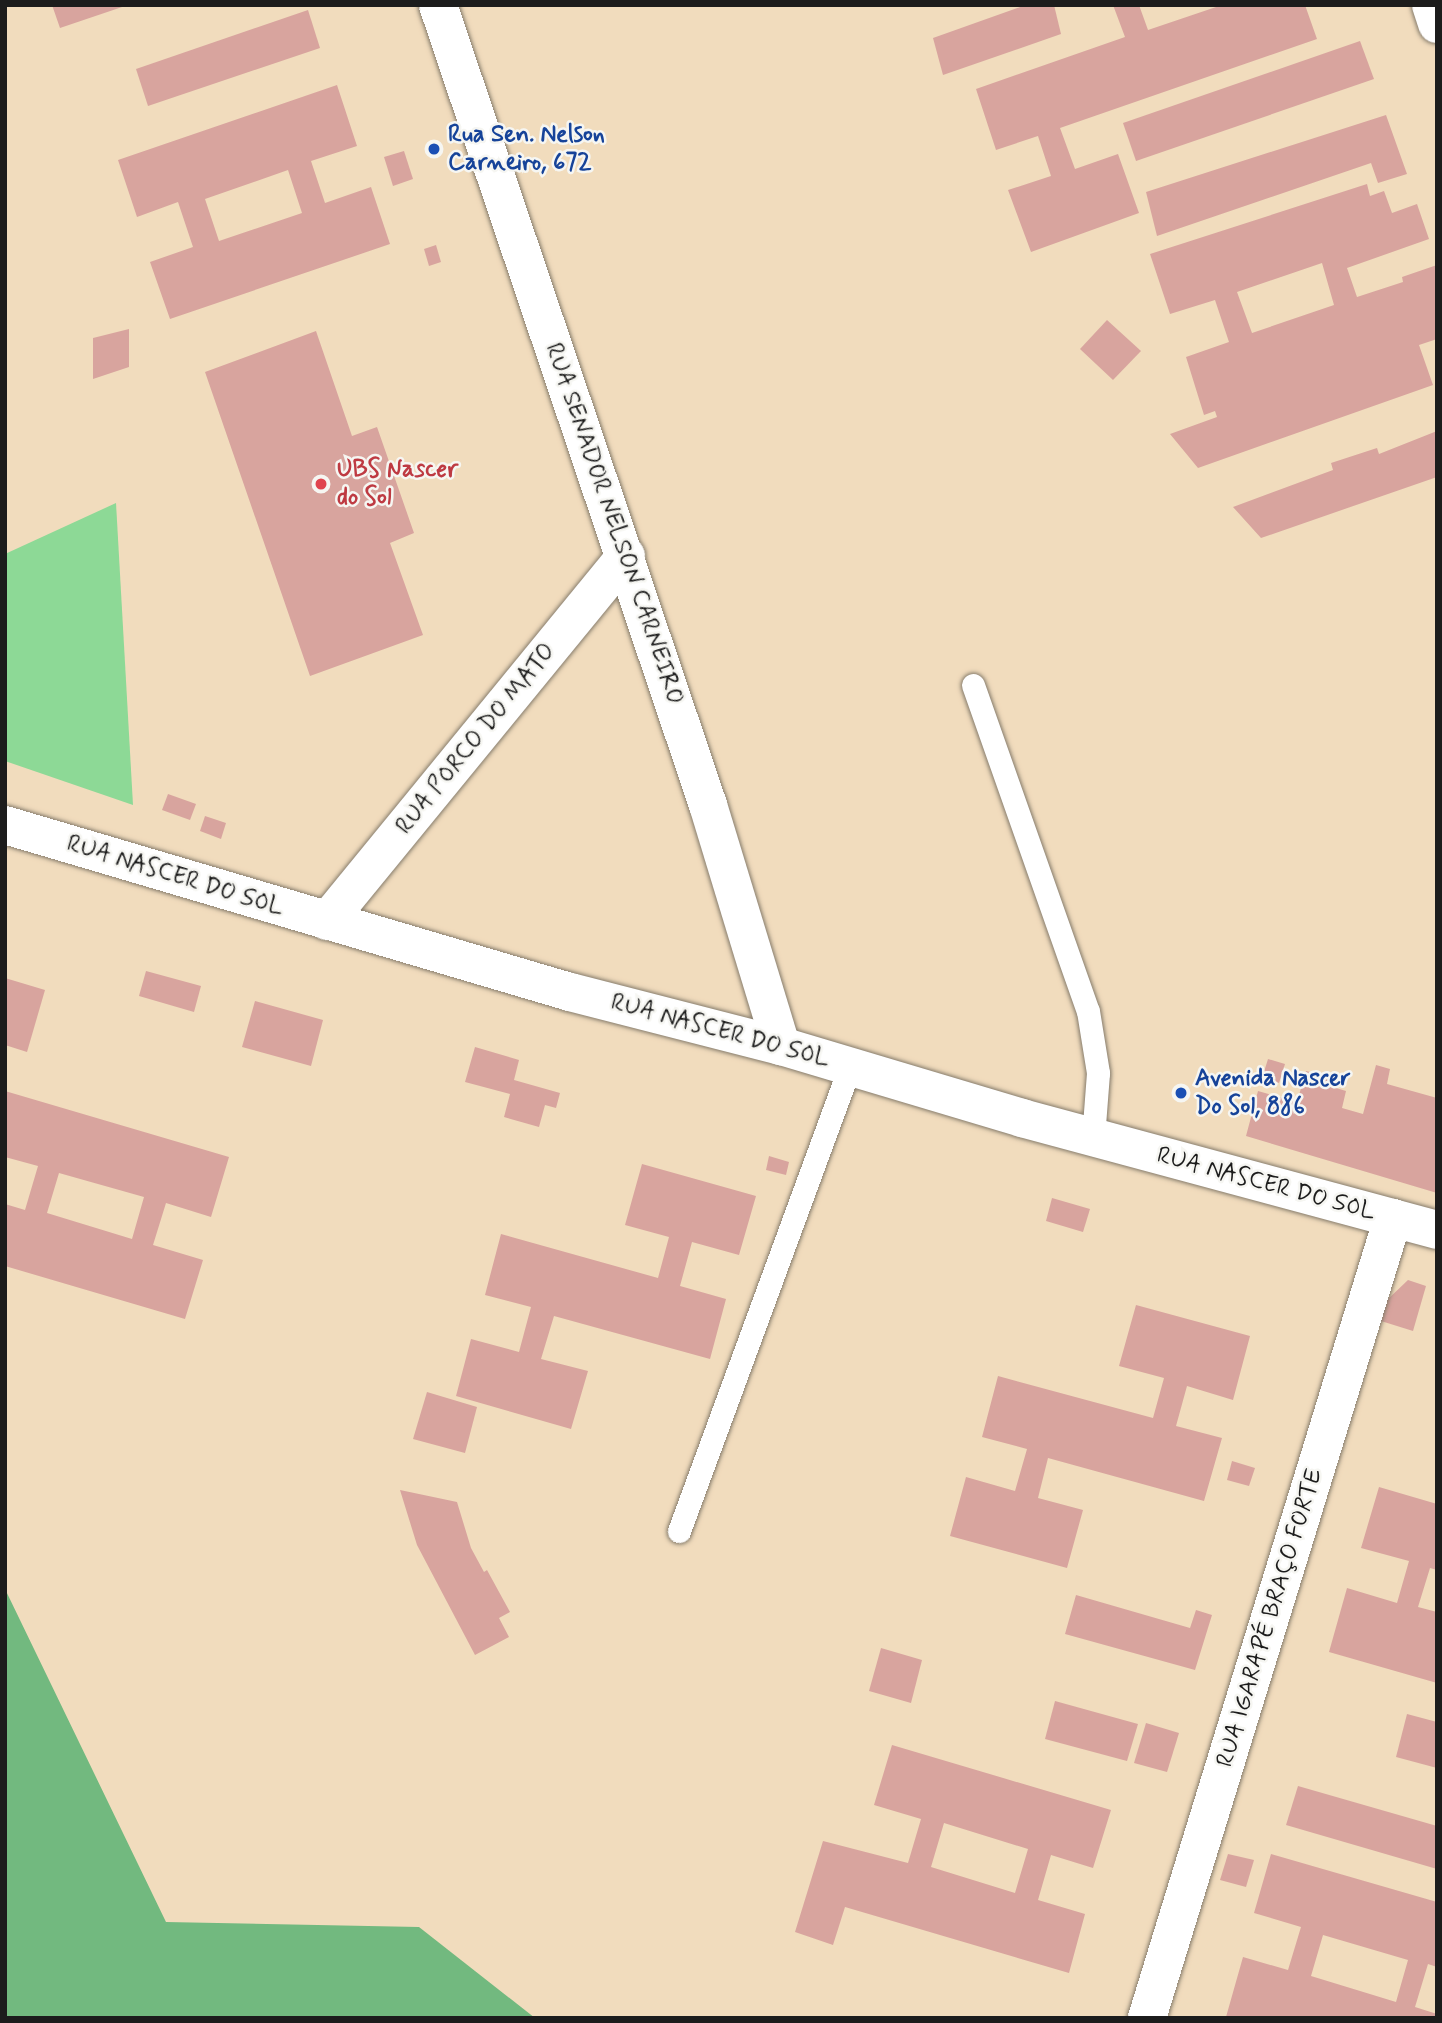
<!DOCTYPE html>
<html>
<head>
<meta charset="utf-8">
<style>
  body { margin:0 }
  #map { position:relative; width:1442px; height:2023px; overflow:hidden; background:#f1dcbd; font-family:Mynerve,sans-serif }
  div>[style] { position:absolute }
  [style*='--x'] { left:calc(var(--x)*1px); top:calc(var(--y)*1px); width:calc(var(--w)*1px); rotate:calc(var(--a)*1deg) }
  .green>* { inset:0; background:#8dd996 }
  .forest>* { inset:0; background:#72b97f }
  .building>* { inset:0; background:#d8a49e }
  .roads { filter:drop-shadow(0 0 2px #867c6c) drop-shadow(0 0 2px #867c6c) }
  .lane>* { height:23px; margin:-11.5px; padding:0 11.5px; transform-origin:11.5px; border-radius:11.5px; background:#fff }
  .street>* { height:38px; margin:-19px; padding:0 19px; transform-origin:19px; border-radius:19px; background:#fff }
  .dots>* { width:19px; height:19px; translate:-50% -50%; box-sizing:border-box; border:4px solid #f6f6f2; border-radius:50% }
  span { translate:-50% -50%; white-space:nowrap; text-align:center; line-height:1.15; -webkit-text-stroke:5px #f6f6f2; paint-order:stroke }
  .transit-label { font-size:24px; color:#164399; font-weight:700 }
  .left { translate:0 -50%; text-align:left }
  .health-label { font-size:24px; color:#be3a42; font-weight:700 }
  .street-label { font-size:24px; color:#1c1c1c }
  .frame { position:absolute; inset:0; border:7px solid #1c1c1c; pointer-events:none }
</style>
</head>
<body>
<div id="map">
  <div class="green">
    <div style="clip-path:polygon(116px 503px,133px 805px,5px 761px,5px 554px)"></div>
  </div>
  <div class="forest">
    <div style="clip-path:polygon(5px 1589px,166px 1922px,419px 1927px,535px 2018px,5px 2018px)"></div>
  </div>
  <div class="building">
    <div style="clip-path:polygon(52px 5px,125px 5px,125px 6px,60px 28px)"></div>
    <div style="clip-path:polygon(1026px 5px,1054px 5px,1061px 34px,943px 75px,933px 38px)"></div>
    <div style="clip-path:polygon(1113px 5px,1139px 5px,1148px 30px,1222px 5px,1305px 5px,1317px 39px,1060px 128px,1075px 169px,1118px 154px,1139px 213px,1031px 252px,1008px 190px,1051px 176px,1038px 136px,996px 150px,976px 89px,1125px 37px)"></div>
    <div style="clip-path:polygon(308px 10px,320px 48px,148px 106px,136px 69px)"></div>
    <div style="clip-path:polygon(1360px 41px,1374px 79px,1136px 161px,1123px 123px)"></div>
    <div style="clip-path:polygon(evenodd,337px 85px,357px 146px,311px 161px,325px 203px,371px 187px,390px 244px,170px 319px,150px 262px,193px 247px,178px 202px,137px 217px,118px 160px,337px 85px,288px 170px,302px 213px,219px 241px,205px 199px,288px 170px)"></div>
    <div style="clip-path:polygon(1386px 115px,1407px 174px,1378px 183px,1371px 163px,1157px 236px,1146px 192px)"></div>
    <div style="clip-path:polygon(404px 151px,413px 179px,393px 186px,384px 157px)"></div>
    <div style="clip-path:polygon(evenodd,1367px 184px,1370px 196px,1384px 191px,1392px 213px,1417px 204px,1429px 239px,1347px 268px,1357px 297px,1403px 282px,1402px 277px,1437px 265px,1437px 339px,1419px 345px,1433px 385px,1198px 468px,1170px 434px,1217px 417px,1215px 411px,1204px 415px,1186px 357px,1229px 342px,1215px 300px,1170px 314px,1150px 254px,1367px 184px,1322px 263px,1334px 305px,1252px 333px,1237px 292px,1322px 263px)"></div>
    <div style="clip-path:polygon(436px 245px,441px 262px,429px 266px,424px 249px)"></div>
    <div style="clip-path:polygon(1107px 320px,1141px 351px,1113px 380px,1080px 349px)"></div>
    <div style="clip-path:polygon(129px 329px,129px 367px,93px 379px,93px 338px)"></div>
    <div style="clip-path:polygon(316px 331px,352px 436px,377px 427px,414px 533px,390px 543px,423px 635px,310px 676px,205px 372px)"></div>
    <div style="clip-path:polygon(1437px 431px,1437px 477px,1261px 538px,1233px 507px,1333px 470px,1331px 463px,1377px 448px,1379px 454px)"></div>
    <div style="clip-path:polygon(168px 794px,196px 804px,190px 820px,162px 810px)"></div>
    <div style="clip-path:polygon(205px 816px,226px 823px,221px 839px,200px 831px)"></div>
    <div style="clip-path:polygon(146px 971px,201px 986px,194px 1012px,139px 996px)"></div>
    <div style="clip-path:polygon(5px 978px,45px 990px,27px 1052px,5px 1045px)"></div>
    <div style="clip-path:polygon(255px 1001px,323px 1020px,311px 1066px,242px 1047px)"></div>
    <div style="clip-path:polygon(475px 1047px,519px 1060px,514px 1080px,560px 1093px,556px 1108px,545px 1105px,539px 1127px,504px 1117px,510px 1094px,465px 1082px)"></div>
    <div style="clip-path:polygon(1268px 1059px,1285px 1064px,1279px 1083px,1262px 1078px)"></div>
    <div style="clip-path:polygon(1376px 1065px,1390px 1069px,1387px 1084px,1437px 1098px,1437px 1193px,1246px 1136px,1258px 1091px,1297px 1102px,1306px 1071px,1339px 1079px,1336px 1088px,1346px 1091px,1342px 1108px,1363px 1114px)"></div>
    <div style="clip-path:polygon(evenodd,5px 1091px,229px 1157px,211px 1217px,166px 1203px,153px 1245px,203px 1260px,185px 1319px,5px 1266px,5px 1204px,25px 1210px,38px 1166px,5px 1157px,5px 1091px,59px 1173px,144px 1197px,132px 1239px,47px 1213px,59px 1173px)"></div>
    <div style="clip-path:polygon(769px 1156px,789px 1162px,786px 1175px,766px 1170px)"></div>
    <div style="clip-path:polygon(642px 1164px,756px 1196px,739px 1255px,692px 1242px,680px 1286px,726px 1299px,710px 1359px,554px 1316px,541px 1359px,588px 1371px,571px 1429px,456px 1396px,471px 1339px,519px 1352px,531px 1307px,485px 1295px,501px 1234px,658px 1278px,669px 1237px,625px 1225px)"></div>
    <div style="clip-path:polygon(1052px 1198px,1090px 1209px,1083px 1232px,1046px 1221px)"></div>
    <div style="clip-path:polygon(1408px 1280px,1426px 1286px,1413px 1331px,1381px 1321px,1387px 1300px)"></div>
    <div style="clip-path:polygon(1136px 1305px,1250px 1336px,1233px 1400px,1187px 1386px,1176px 1426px,1222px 1438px,1204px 1501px,1048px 1458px,1038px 1498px,1083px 1510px,1067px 1568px,950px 1536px,966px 1477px,1015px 1491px,1027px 1449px,982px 1437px,998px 1376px,1153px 1418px,1164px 1378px,1119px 1366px)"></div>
    <div style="clip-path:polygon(427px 1392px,477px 1407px,465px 1453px,413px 1439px)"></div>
    <div style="clip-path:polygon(1232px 1461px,1255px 1468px,1249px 1486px,1227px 1480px)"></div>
    <div style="clip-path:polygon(1379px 1487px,1437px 1504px,1437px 1570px,1430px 1568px,1418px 1607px,1437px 1612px,1437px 1683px,1329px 1652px,1347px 1588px,1397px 1603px,1409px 1561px,1361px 1548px)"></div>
    <div style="clip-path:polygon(400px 1490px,457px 1502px,471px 1548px,484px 1572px,487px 1570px,510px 1612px,499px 1618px,509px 1637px,475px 1655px,417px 1545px)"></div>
    <div style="clip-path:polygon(1076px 1595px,1190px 1628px,1196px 1610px,1212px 1615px,1195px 1670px,1065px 1634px)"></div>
    <div style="clip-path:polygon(881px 1648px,922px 1660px,911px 1703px,869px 1691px)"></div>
    <div style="clip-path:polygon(1055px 1701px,1138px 1724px,1127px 1761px,1045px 1739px)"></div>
    <div style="clip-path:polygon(1407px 1714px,1437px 1722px,1437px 1768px,1396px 1757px)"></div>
    <div style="clip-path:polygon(1146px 1723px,1179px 1733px,1167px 1772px,1134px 1763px)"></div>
    <div style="clip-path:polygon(evenodd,892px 1745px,1111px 1810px,1093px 1868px,1051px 1855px,1038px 1900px,1085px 1914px,1069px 1973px,845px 1907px,833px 1945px,795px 1932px,823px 1841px,908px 1863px,921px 1819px,874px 1805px,892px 1745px,944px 1823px,1028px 1849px,1015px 1893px,931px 1867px,944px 1823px)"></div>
    <div style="clip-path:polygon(1298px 1786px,1437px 1826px,1437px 1869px,1286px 1825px)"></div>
    <div style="clip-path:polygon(1228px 1854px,1254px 1860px,1246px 1887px,1220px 1880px)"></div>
    <div style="clip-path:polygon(evenodd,1271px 1854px,1437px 1902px,1437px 1967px,1428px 1964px,1415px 2007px,1437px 2014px,1437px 2018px,1226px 2017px,1243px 1957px,1288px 1970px,1301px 1927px,1254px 1913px,1271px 1854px,1323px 1935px,1408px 1960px,1396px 2002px,1311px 1976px,1323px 1935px)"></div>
  </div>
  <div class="roads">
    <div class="lane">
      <div style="--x:973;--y:685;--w:346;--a:70.6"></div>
      <div style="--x:1088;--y:1011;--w:63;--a:80.8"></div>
      <div style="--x:1098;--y:1073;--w:65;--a:94.4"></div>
      <div style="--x:679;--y:1531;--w:495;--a:-69.8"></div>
    </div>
    <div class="street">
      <div style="--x:438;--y:5;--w:844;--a:71.35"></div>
      <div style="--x:708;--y:805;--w:252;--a:73.1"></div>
      <div style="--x:1431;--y:5;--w:20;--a:72"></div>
      <div style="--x:5;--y:825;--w:589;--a:16.47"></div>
      <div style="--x:570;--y:992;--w:218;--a:14.4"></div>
      <div style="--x:781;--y:1046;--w:252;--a:16.6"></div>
      <div style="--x:1022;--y:1118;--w:430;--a:15.1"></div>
      <div style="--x:327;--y:921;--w:472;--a:-50.7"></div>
      <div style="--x:1147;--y:2018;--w:837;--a:-72.91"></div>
    </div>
  </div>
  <div class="dots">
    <div style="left:434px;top:149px;background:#1a4fb4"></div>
    <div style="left:321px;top:484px;background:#e0444e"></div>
    <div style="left:1181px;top:1093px;background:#1a4fb4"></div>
  </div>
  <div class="transit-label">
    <span class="left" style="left:448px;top:149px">Rua Sen. Nelson<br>Carneiro, 672</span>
    <span class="left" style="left:1195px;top:1093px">Avenida Nascer<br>Do Sol, 886</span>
  </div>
  <div class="health-label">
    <span class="left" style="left:337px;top:484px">UBS Nascer<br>do Sol</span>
  </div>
  <div class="street-label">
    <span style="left:614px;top:524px;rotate:71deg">RUA SENADOR NELSON CARNEIRO</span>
    <span style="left:476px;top:739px;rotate:-51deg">RUA PORCO DO MATO</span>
    <span style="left:175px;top:876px;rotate:17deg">RUA NASCER DO SOL</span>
    <span style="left:720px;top:1031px;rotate:15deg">RUA NASCER DO SOL</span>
    <span style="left:1266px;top:1184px;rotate:15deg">RUA NASCER DO SOL</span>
    <span style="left:1270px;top:1618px;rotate:-73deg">RUA IGARAPÉ BRAÇO FORTE</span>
  </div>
  <div class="frame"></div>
</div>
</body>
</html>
